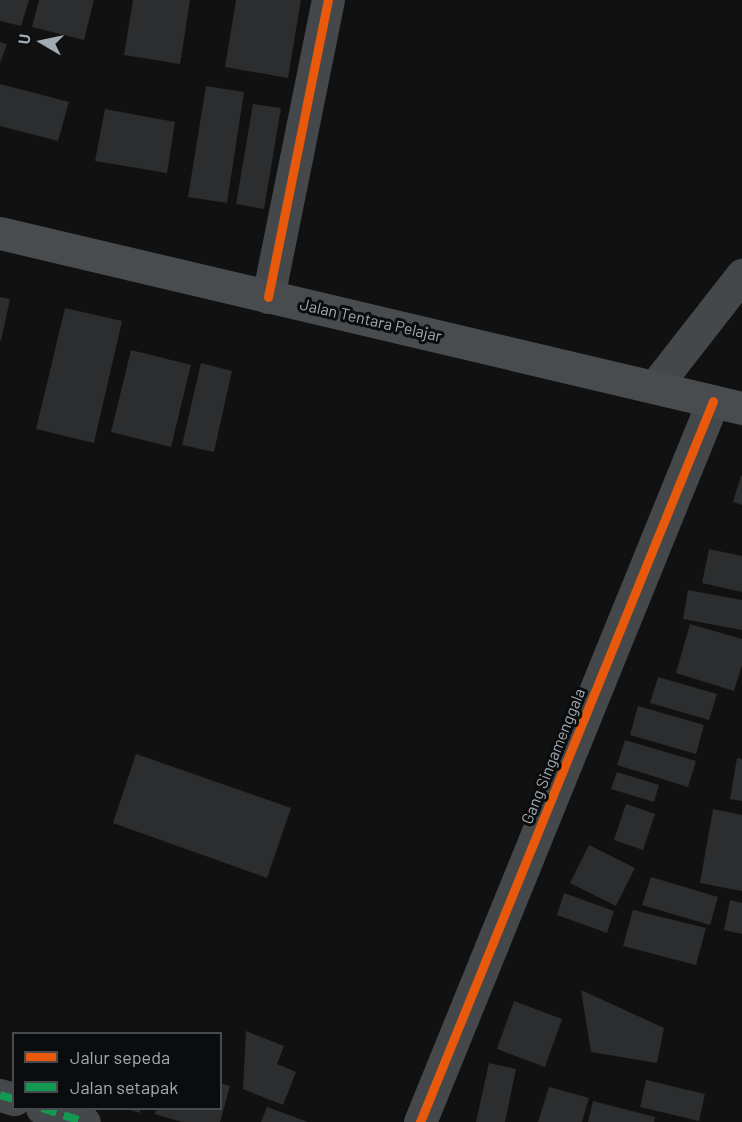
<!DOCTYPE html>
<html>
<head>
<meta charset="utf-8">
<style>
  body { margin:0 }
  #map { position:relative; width:742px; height:1122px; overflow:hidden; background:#111; font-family:Barlow,sans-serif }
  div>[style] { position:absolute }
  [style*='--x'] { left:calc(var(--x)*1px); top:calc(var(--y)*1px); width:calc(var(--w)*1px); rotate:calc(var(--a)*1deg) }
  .building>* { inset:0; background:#2c2d2e }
  .street>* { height:33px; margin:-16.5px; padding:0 16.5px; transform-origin:16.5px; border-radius:16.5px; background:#45484a }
  .secondary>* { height:33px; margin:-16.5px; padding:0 16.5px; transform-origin:16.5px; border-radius:16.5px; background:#494c4e }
  .quiet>* { height:8px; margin-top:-4px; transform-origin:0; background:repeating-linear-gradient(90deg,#139951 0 15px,transparent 0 23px) }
  .cycleway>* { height:9px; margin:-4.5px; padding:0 4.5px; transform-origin:4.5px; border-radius:4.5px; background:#e8590c }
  span { translate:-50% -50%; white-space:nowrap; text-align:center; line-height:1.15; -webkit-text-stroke:6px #0b0c0d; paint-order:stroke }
  .street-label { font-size:16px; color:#a2aab2 }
  .legend { position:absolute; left:12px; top:1032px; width:210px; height:78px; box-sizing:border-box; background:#0b0c0d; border:2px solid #474b4f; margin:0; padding:8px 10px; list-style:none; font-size:18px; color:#a2aab2 }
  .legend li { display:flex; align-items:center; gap:12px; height:30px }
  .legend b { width:30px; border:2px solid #474b4f }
  .north { position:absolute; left:12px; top:12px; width:60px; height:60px; -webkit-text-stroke:4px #0b0c0d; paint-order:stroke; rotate:279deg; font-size:16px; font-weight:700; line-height:24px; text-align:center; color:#a2aab2 }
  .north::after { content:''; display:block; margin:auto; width:21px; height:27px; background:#a2aab2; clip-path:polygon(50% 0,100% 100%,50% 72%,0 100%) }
</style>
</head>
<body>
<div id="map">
  <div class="building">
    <div style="clip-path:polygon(0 0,29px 0,21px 26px,0 21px)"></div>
    <div style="clip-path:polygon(39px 0,94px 0,84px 40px,32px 27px)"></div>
    <div style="clip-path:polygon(133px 0,190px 0,180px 64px,124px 55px)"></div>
    <div style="clip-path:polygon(236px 0,301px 0,288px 78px,225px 67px)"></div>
    <div style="clip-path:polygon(0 42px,7px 44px,0 63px)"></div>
    <div style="clip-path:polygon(0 84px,69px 102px,58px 141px,0 126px)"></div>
    <div style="clip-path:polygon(206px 86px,244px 92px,227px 203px,188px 197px)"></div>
    <div style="clip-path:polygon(253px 104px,281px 108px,264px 209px,236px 204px)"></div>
    <div style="clip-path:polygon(105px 109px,175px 122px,167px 173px,95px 161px)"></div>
    <div style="clip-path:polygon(0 297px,10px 299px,1px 341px,0 341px)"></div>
    <div style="clip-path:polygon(65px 308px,122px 321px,94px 443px,36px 429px)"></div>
    <div style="clip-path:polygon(131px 350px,191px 365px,171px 447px,111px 432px)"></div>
    <div style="clip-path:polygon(201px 363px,232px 371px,214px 452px,182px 445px)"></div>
    <div style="clip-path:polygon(741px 476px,742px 476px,742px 505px,733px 502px)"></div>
    <div style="clip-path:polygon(709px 549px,742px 556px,742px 592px,702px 583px)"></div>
    <div style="clip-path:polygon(688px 590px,742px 600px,742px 630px,683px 619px)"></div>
    <div style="clip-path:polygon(690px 624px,742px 639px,742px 665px,734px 691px,676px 673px)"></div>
    <div style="clip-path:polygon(658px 677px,717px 694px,709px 720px,650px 703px)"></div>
    <div style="clip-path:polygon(638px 706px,704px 725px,696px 754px,630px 735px)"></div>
    <div style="clip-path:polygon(625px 740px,696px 761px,688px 787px,617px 765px)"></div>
    <div style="clip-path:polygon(136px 754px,291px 808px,267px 878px,113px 823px)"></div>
    <div style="clip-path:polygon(737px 758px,742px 759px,742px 801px,730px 799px)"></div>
    <div style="clip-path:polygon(617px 772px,659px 785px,654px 802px,611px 789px)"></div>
    <div style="clip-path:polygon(626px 804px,655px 814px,643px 850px,614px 840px)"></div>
    <div style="clip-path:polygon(713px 809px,742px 815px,742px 891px,700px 883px)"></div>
    <div style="clip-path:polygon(589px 845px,635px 868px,616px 906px,570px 883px)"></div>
    <div style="clip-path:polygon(651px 877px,718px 897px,710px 925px,642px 905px)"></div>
    <div style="clip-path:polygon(564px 893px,614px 911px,607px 933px,557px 915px)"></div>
    <div style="clip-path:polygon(730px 900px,742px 903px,742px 934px,724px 930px)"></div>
    <div style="clip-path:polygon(633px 910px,706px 928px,696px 965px,623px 946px)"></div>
    <div style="clip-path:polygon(581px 990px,664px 1028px,657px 1063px,591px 1052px)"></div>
    <div style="clip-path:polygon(514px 1001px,562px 1019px,545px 1067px,497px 1049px)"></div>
    <div style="clip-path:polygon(246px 1031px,284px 1046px,277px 1064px,296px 1072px,283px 1105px,243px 1089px)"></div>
    <div style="clip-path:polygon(489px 1063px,516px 1069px,505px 1122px,476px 1122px)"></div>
    <div style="clip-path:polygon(646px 1080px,705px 1094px,699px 1121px,640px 1107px)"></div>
    <div style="clip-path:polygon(220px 1083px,230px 1086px,220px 1122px,182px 1122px,155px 1114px,156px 1108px,220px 1108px)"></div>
    <div style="clip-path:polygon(549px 1087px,589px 1098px,582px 1122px,538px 1122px)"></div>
    <div style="clip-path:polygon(593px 1101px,655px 1117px,654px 1122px,588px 1122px)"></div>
    <div style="clip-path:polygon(267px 1107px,308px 1122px,261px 1122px)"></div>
    <div style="clip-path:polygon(124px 1108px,141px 1108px,140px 1113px)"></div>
  </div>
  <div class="street">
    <div style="--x:268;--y:297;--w:303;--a:-78.6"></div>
    <div style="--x:656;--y:385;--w:140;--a:-52"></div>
    <div style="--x:0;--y:1095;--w:15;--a:16"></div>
    <div style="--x:42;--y:1108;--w:44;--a:18.4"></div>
    <div style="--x:420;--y:1122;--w:778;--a:-67.88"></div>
  </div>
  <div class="secondary">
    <div style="--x:0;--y:233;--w:762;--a:13.27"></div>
  </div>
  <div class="quiet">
    <div style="--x:0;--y:1095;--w:15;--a:16"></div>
    <div style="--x:42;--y:1108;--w:44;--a:18.4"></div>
  </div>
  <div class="cycleway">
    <div style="--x:268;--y:297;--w:303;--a:-78.6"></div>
    <div style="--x:420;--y:1122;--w:778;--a:-67.88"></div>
  </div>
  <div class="street-label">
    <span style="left:371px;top:320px;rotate:13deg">Jalan Tentara Pelajar</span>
    <span style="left:553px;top:756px;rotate:-68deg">Gang Singamenggala</span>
  </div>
  <ul class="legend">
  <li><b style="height:8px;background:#e8590c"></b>Jalur sepeda</li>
  <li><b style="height:8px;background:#139951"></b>Jalan setapak</li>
  </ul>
  <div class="north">U</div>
</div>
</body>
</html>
